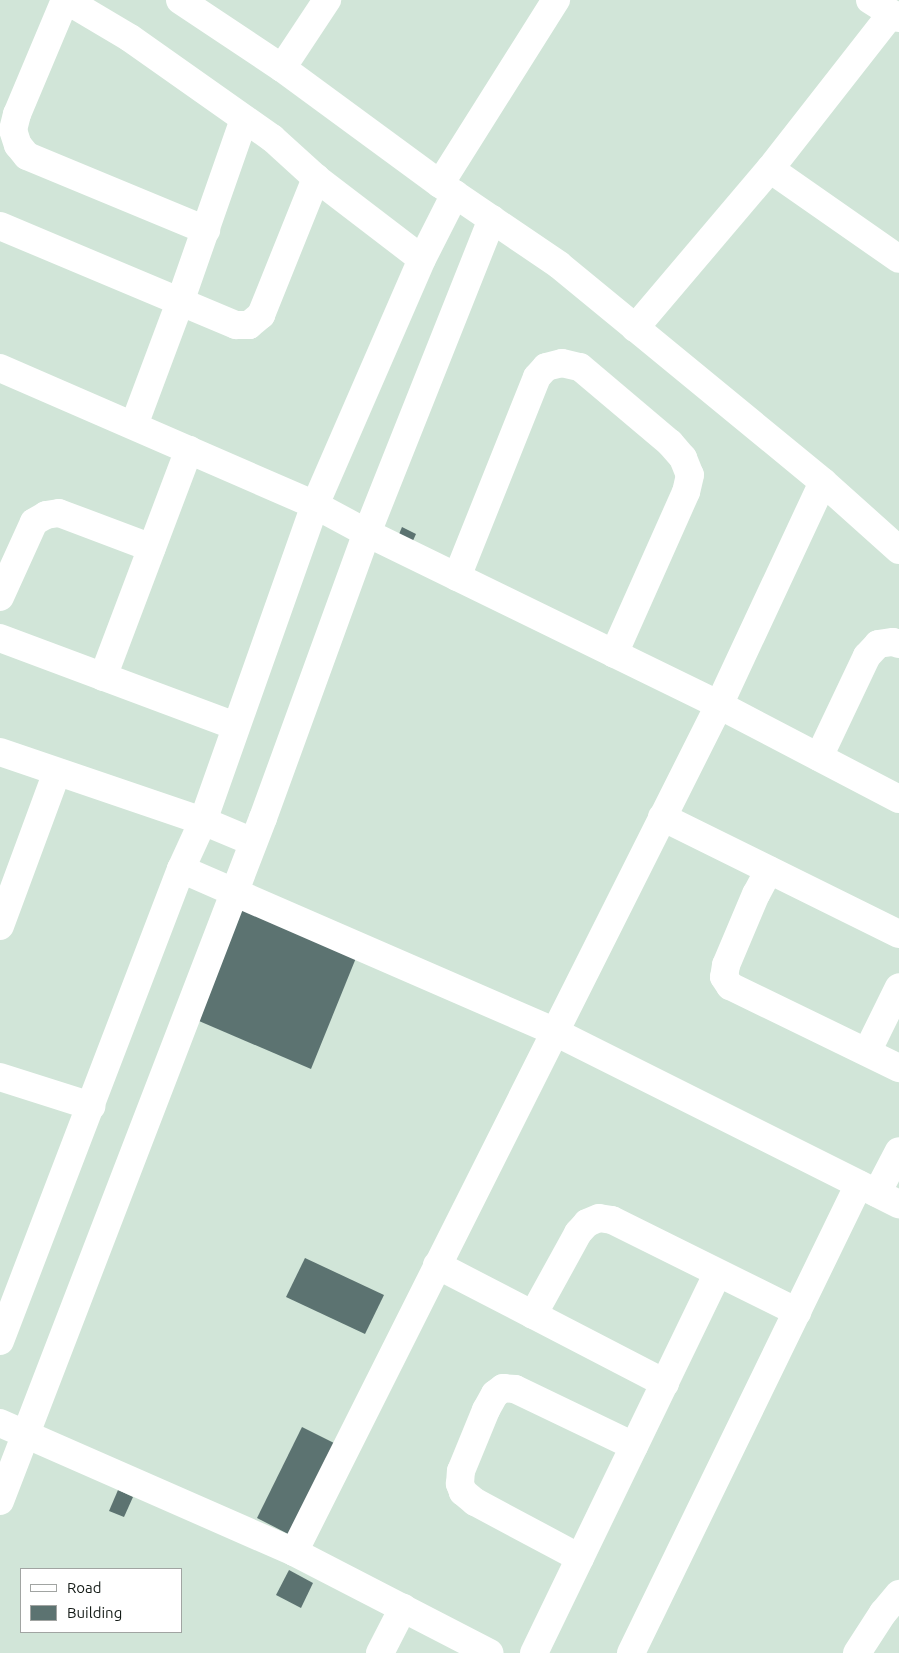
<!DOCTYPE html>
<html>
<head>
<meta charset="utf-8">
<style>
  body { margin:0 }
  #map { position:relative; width:899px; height:1653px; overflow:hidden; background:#d1e5d8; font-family:Ubuntu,sans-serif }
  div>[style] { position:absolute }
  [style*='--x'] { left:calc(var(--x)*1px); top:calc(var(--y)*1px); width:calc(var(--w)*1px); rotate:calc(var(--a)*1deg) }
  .building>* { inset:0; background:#5c7371 }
  .minor>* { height:28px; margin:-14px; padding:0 14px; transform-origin:14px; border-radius:14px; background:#fff }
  span { translate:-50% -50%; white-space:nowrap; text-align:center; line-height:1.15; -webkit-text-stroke:4px #fff; paint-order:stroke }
  .legend { position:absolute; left:20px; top:1568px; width:162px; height:65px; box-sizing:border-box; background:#fff; border:1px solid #a1a4a2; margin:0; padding:6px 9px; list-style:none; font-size:15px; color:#141b17 }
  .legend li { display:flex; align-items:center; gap:10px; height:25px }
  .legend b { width:25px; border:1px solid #a1a4a2 }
</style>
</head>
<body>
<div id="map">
  <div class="building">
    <div style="clip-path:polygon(402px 527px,416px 534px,411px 545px,397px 539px)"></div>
    <div style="clip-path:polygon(238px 901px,358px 953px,311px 1069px,192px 1018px)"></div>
    <div style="clip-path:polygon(305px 1258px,384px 1295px,365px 1334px,286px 1297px)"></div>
    <div style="clip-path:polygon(302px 1427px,342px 1447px,296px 1538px,257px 1518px)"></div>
    <div style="clip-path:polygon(118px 1490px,133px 1497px,124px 1517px,109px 1511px)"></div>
    <div style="clip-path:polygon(289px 1570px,313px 1583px,301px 1608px,276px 1595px)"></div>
  </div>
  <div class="minor">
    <div style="--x:65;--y:0;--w:124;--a:112.8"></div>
    <div style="--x:17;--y:114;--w:16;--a:104"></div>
    <div style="--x:13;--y:130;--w:16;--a:72"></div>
    <div style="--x:18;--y:145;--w:14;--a:51"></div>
    <div style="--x:27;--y:156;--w:194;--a:22.5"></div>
    <div style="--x:66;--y:0;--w:74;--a:30.7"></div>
    <div style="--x:130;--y:38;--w:174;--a:35.2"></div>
    <div style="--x:272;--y:138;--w:59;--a:42.3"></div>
    <div style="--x:316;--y:178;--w:133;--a:37.4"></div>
    <div style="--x:180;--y:0;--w:123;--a:33.7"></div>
    <div style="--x:282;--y:68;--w:196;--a:36.3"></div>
    <div style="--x:440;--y:184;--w:144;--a:34.2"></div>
    <div style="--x:559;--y:265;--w:342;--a:39.4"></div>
    <div style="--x:823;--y:482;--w:102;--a:41.8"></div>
    <div style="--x:870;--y:0;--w:34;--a:32"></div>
    <div style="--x:282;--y:68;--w:82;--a:-56.5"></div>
    <div style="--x:770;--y:169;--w:157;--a:34.9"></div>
    <div style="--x:440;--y:184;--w:218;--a:-57.8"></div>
    <div style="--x:0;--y:226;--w:256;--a:22.8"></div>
    <div style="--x:236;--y:325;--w:13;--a:0"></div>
    <div style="--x:249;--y:325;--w:16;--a:-40"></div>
    <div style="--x:261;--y:315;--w:148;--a:-68.1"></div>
    <div style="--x:635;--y:328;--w:209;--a:-49.7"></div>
    <div style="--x:770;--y:169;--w:197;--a:-52"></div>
    <div style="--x:0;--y:368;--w:344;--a:23.5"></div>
    <div style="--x:315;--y:505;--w:59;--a:28.3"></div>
    <div style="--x:367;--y:533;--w:392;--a:26"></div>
    <div style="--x:719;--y:705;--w:203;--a:27.6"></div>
    <div style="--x:134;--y:425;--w:131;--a:-69.5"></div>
    <div style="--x:180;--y:302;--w:194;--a:-70.7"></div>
    <div style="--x:457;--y:577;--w:215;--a:-68.2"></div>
    <div style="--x:537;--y:377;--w:13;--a:-48"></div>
    <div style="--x:546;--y:367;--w:16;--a:-14"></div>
    <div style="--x:562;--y:363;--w:18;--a:13"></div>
    <div style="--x:580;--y:367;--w:118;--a:40.2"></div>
    <div style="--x:670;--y:443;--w:20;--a:49"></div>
    <div style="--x:683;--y:458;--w:18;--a:68"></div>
    <div style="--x:690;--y:475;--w:17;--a:103"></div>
    <div style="--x:686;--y:492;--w:177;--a:114"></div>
    <div style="--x:0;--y:597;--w:82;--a:-65.6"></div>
    <div style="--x:34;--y:522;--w:14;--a:-30"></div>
    <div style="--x:46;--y:515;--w:13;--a:-9"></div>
    <div style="--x:59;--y:513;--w:99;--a:20.6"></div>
    <div style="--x:0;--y:638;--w:251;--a:20.5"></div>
    <div style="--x:103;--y:677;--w:243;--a:-69.3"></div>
    <div style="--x:0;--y:752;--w:214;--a:18.8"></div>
    <div style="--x:203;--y:821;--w:54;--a:22.8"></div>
    <div style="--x:819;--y:757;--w:112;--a:-64.6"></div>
    <div style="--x:867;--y:656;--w:16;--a:-47"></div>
    <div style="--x:878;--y:644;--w:15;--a:-8"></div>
    <div style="--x:893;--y:642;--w:6;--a:18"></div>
    <div style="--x:662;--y:817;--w:264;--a:26.3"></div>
    <div style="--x:181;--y:869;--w:408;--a:23.5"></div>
    <div style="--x:555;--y:1032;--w:385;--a:26.6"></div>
    <div style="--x:769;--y:870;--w:27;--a:118"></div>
    <div style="--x:756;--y:894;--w:77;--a:112.9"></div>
    <div style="--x:726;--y:965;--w:12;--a:99"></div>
    <div style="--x:724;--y:977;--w:11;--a:56"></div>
    <div style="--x:730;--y:986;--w:188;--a:25.9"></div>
    <div style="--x:0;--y:926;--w:164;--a:-69.7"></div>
    <div style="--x:867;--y:1052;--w:72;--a:-63.8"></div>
    <div style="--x:0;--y:1077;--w:96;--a:17.7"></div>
    <div style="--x:877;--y:1193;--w:47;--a:-62.4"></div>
    <div style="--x:437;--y:1265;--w:257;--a:27.4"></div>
    <div style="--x:533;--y:1315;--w:94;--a:-61.2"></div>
    <div style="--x:578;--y:1233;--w:13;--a:-48"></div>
    <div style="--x:587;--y:1223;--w:13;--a:-23"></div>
    <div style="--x:599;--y:1218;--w:13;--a:9"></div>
    <div style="--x:612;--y:1220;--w:207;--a:26.4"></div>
    <div style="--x:0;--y:1341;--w:506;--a:-69.02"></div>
    <div style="--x:181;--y:869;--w:53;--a:-65.4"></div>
    <div style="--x:203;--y:821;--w:335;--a:-70.5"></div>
    <div style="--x:315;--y:505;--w:268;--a:-66.5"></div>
    <div style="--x:422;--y:259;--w:73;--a:-63.1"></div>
    <div style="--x:0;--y:1423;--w:321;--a:23.7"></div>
    <div style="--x:294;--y:1552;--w:220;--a:27.3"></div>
    <div style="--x:0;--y:1501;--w:732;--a:-68.94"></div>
    <div style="--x:263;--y:818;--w:303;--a:-70"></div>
    <div style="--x:367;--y:533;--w:338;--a:-68.3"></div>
    <div style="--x:294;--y:1552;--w:948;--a:-63.35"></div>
    <div style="--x:719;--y:705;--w:246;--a:-65"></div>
    <div style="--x:580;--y:1558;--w:119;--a:-151.9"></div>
    <div style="--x:475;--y:1502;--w:16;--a:-140"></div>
    <div style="--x:463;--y:1492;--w:9;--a:-111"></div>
    <div style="--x:460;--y:1484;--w:13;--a:-86"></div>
    <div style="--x:461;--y:1471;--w:66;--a:-67.7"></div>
    <div style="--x:486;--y:1410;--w:18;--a:-61"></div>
    <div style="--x:495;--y:1394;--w:10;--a:-37"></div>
    <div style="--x:503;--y:1388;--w:12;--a:5"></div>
    <div style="--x:515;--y:1389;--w:132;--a:25.6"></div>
    <div style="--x:380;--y:1653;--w:51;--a:-62.9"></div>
    <div style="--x:534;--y:1653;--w:422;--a:-64.2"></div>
    <div style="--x:631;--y:1653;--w:521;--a:-64.07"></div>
    <div style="--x:857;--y:1653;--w:48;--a:-57"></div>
    <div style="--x:883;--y:1613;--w:25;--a:-50"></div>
  </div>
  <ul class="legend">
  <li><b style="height:6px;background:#fff"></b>Road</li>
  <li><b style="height:14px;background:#5c7371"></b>Building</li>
  </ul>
</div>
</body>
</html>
